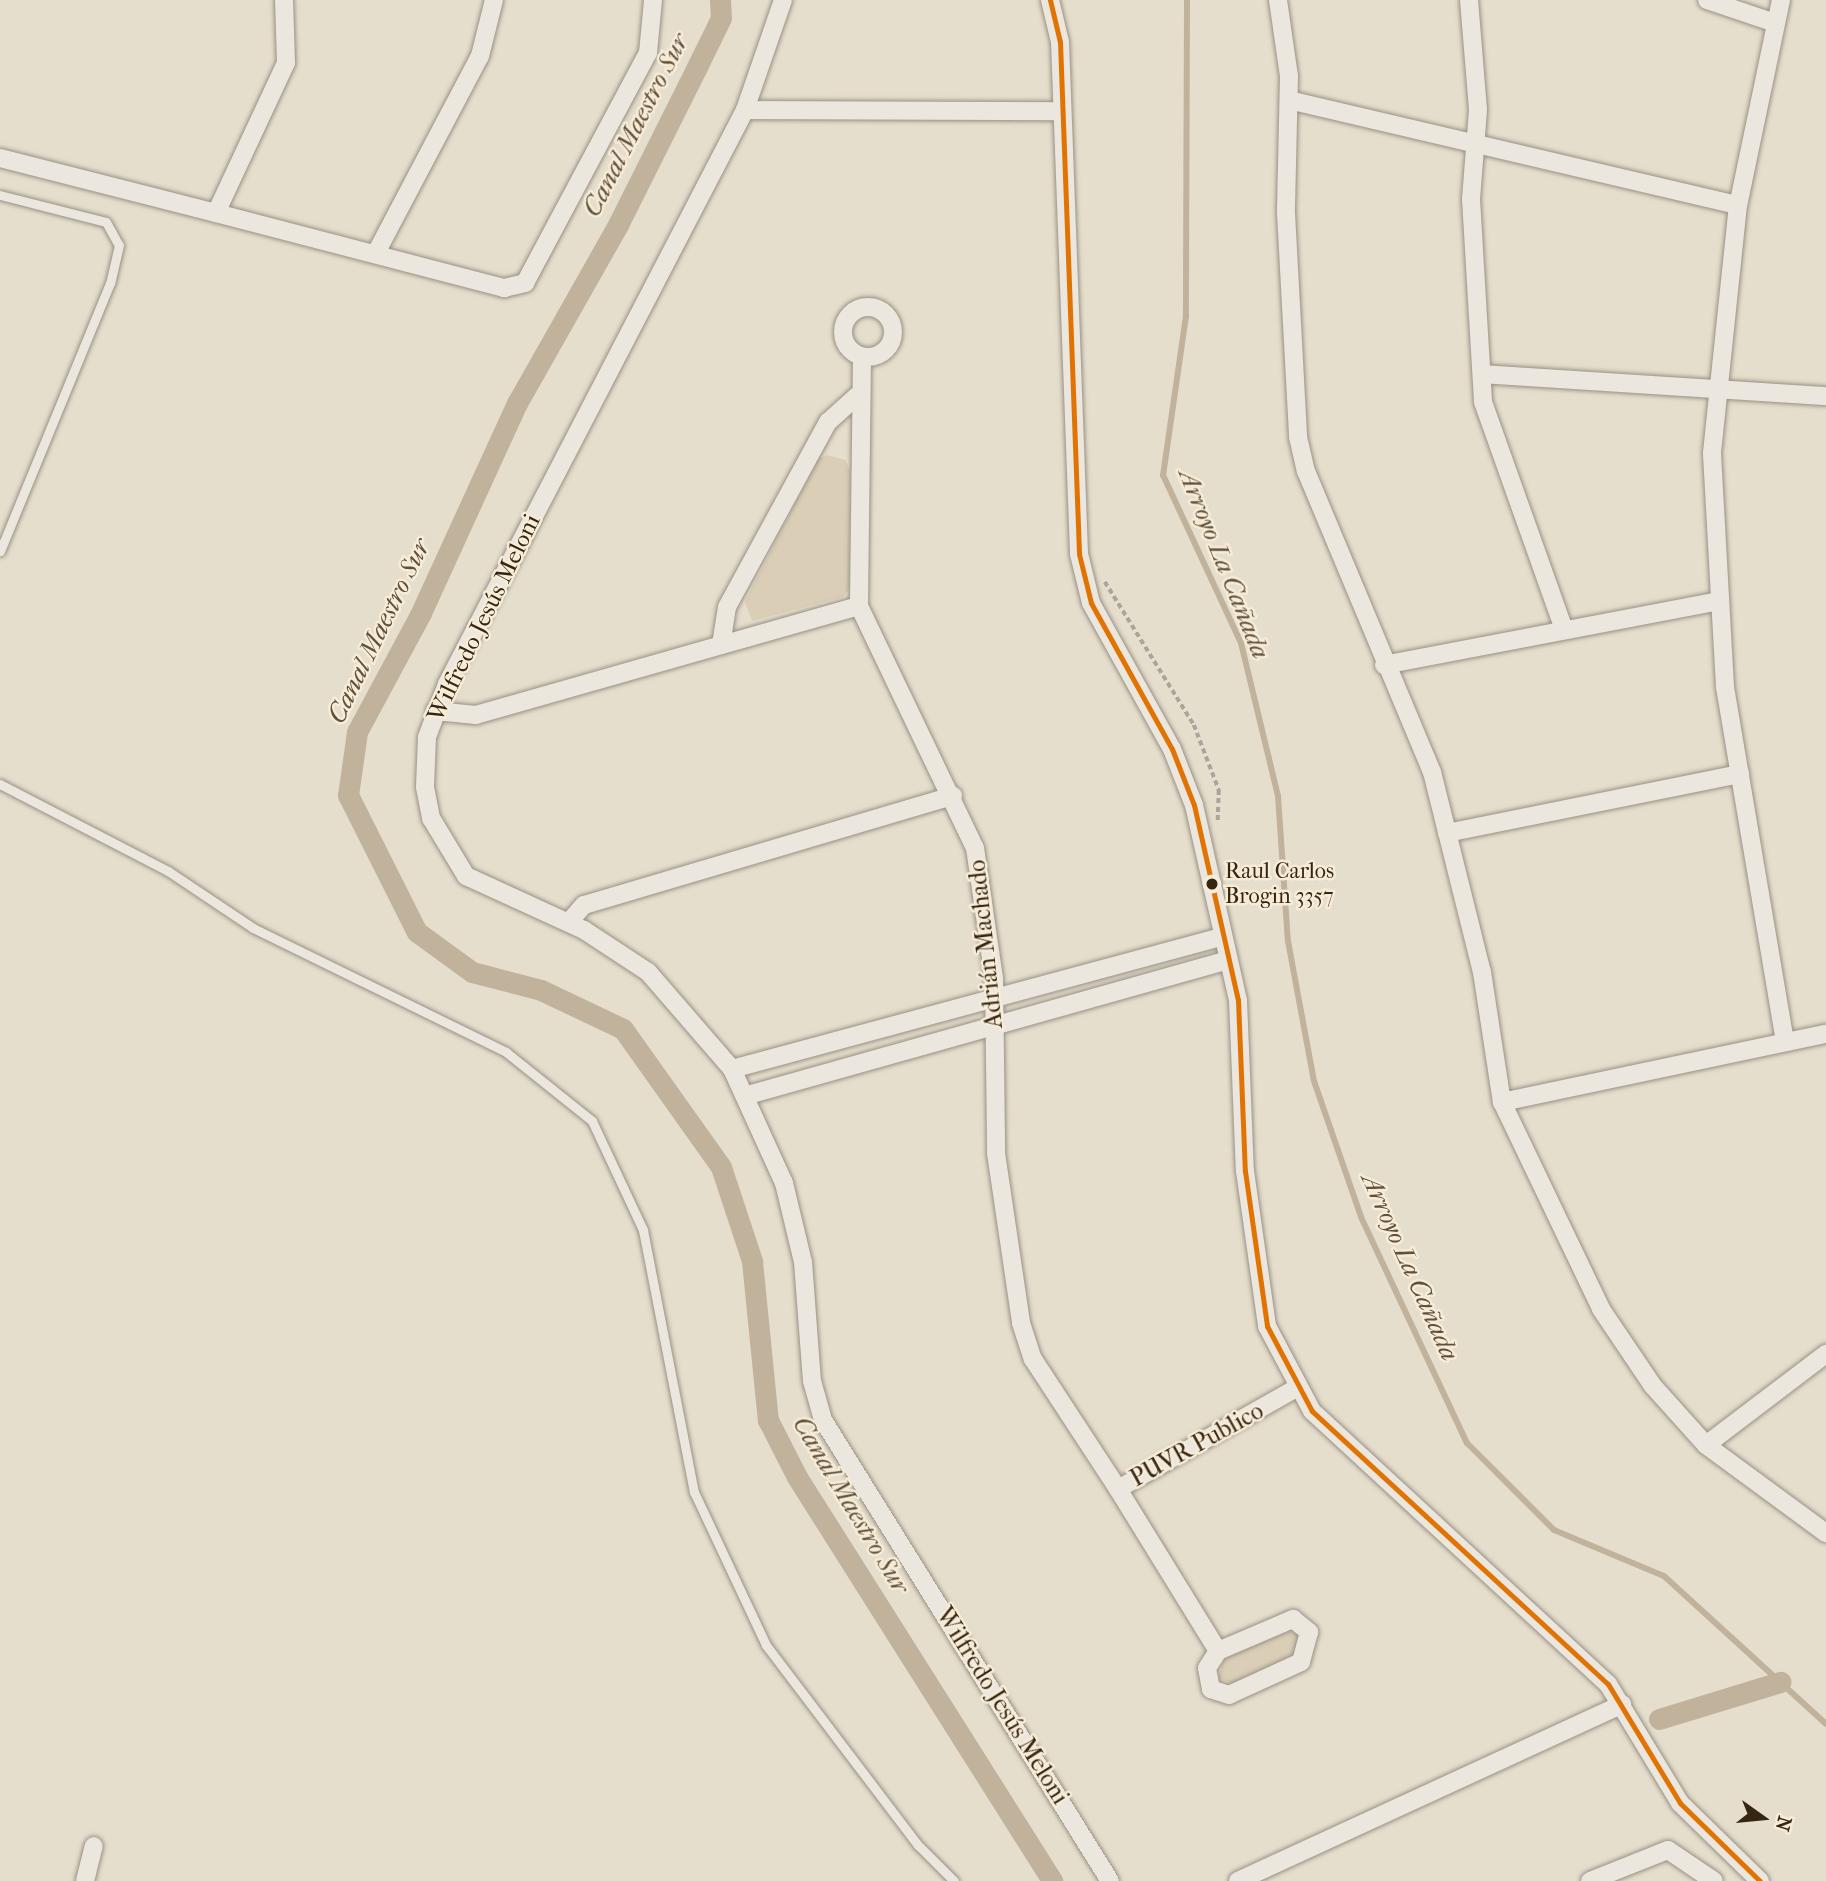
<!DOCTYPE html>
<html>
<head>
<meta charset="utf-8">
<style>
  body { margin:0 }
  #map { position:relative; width:1826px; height:1881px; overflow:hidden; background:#e6decc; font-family:"IM FELL French Canon",serif }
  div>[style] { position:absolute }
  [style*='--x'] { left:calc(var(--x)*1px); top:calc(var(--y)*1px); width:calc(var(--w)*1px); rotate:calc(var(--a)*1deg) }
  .green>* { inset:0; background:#daceb6 }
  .stream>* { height:6px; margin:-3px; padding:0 3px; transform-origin:3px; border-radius:3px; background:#c1b39b }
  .canal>* { height:21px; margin:-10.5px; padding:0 10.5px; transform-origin:10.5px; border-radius:10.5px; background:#c1b39b }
  .path>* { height:3.5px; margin-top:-1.75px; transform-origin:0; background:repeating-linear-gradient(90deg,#a9a49c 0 5px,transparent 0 8.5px) }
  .roads { filter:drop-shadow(0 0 2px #989184) drop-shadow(0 0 2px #989184) }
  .lane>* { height:9px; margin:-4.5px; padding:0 4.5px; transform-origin:4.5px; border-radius:4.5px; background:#ebe6de }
  .street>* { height:18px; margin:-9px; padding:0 9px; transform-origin:9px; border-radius:9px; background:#ebe6de }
  .street>.ring { margin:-9px; padding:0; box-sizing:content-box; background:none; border:18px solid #ebe6de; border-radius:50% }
  .bus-1>* { height:5px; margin:-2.5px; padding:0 2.5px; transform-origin:2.5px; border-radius:2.5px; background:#e17303 }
  .dots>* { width:19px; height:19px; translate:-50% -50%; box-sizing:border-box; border:4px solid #f6ecd7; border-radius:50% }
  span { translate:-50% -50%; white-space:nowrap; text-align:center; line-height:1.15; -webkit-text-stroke:5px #f6ecd7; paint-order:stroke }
  .bus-label { font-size:22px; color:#352612 }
  .left { translate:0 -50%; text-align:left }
  .street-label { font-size:24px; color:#352612 }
  .water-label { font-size:26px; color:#60513b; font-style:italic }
  .north { position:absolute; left:1728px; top:1783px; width:70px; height:70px; -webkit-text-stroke:5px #f6ecd7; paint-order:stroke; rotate:105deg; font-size:19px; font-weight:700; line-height:28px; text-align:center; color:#352612 }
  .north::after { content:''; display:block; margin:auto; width:24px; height:32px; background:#352612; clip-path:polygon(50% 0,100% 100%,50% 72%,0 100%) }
</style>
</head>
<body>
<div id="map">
  <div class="green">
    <div style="clip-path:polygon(827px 455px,845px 460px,850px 470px,849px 589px,843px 597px,752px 621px,745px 602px,818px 459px)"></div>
    <div style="clip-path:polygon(1281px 1629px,1302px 1635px,1295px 1658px,1233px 1684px,1218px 1678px,1224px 1660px)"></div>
  </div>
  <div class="stream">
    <div style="--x:1187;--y:0;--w:316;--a:90.2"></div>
    <div style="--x:1186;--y:316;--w:161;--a:98.2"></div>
    <div style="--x:1163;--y:475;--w:185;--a:65.1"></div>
    <div style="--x:1241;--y:643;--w:157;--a:76.4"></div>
    <div style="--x:1278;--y:796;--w:145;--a:86.1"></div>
    <div style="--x:1288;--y:941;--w:142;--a:79.5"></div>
    <div style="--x:1314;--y:1081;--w:144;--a:70.9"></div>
    <div style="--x:1361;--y:1217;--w:250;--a:64.9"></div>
    <div style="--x:1467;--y:1443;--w:123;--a:45"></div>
    <div style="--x:1554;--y:1530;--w:119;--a:22.7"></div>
    <div style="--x:1664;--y:1576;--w:219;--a:42.4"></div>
  </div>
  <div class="canal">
    <div style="--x:720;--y:0;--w:18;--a:87"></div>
    <div style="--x:721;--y:18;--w:52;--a:116.1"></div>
    <div style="--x:698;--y:65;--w:177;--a:116.6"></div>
    <div style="--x:619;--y:223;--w:207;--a:119.5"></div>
    <div style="--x:517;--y:403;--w:231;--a:114.6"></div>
    <div style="--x:421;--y:613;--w:135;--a:118.3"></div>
    <div style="--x:357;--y:732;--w:64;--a:98.1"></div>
    <div style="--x:348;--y:795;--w:153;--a:63.3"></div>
    <div style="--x:417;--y:932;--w:68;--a:36"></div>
    <div style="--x:472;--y:972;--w:71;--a:14.6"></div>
    <div style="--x:541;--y:990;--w:91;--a:25.4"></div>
    <div style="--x:623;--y:1029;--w:169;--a:54.6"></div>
    <div style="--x:721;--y:1167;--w:99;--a:71.7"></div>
    <div style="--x:752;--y:1261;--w:160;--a:84.3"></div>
    <div style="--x:768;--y:1420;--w:64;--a:63"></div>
    <div style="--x:797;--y:1477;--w:478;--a:57.7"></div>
    <div style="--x:1659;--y:1719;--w:127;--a:-17"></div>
  </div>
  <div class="path">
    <div style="--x:1105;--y:582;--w:168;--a:58.1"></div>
    <div style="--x:1194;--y:725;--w:70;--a:69"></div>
    <div style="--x:1219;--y:790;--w:33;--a:92"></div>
  </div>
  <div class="roads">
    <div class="lane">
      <div style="--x:0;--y:195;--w:109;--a:14.3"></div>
      <div style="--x:106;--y:222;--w:26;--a:61"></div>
      <div style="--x:119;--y:245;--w:39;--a:103"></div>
      <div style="--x:110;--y:283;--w:290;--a:112.3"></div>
      <div style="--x:0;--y:784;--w:189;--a:27.4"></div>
      <div style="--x:168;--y:871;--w:102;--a:33.8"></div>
      <div style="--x:253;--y:928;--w:282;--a:26.1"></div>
      <div style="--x:506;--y:1052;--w:110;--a:38.7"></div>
      <div style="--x:592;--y:1121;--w:120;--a:64.9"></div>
      <div style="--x:643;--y:1230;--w:267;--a:79"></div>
      <div style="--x:694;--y:1492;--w:169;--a:64.8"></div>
      <div style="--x:766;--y:1645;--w:251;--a:52.8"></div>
      <div style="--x:918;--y:1845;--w:51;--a:45"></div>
    </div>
    <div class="street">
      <div style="--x:783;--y:0;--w:116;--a:109.1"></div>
      <div style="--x:745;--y:110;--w:647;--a:117.44"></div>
      <div style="--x:447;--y:684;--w:57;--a:110.7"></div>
      <div style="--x:427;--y:737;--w:50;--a:92.3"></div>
      <div style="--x:425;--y:787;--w:32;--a:79"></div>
      <div style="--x:431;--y:818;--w:68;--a:58.9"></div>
      <div style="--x:466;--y:876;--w:130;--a:24.6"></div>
      <div style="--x:584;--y:930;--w:77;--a:33.3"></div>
      <div style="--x:648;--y:972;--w:128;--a:49.1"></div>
      <div style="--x:732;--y:1069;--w:125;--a:65.5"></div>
      <div style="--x:784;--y:1183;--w:81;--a:76.5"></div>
      <div style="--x:803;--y:1262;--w:119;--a:85.7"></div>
      <div style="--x:812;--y:1381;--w:41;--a:74.2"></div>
      <div style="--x:823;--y:1420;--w:543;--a:58.1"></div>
      <div style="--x:1050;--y:0;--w:43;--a:76.6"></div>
      <div style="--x:1060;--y:42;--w:512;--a:87.87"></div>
      <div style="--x:1079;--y:554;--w:50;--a:76.2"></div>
      <div style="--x:1091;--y:603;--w:167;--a:61"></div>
      <div style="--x:1172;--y:749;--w:60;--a:68.6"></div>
      <div style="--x:1194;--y:805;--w:200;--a:77.3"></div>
      <div style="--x:1238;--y:1000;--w:171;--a:87.7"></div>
      <div style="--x:1245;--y:1171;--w:157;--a:81.9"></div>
      <div style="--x:1267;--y:1326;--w:96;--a:62.1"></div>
      <div style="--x:1312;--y:1411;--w:403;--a:42.7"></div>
      <div style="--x:1608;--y:1684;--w:139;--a:58.8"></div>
      <div style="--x:1680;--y:1803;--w:112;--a:44.3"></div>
      <div style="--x:1278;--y:0;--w:77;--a:81.8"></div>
      <div style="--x:1289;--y:76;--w:137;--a:91.3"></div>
      <div style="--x:1286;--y:213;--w:224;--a:86.9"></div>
      <div style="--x:1298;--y:437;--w:35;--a:77"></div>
      <div style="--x:1306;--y:471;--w:326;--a:67.3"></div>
      <div style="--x:1432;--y:772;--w:206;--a:76"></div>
      <div style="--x:1482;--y:972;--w:132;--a:81.3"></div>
      <div style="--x:1502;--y:1102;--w:229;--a:64.4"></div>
      <div style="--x:1601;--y:1309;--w:93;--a:56"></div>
      <div style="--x:1653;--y:1386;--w:79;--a:48.1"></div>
      <div style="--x:1706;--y:1445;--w:149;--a:36.3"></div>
      <div style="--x:1469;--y:0;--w:110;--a:85.3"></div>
      <div style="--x:1478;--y:110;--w:89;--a:94.5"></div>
      <div style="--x:1471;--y:199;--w:203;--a:86.6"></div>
      <div style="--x:1483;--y:402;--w:241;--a:70.4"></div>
      <div style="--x:1707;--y:0;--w:72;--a:18.7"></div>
      <div style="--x:1781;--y:0;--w:209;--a:101.8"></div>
      <div style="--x:1738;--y:205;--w:250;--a:96"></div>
      <div style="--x:1712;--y:454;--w:233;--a:86.8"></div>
      <div style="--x:1725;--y:687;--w:360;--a:80.4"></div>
      <div style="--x:1289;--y:100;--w:461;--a:13.2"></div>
      <div style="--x:745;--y:110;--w:315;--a:0.2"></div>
      <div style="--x:0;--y:158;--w:223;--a:14.3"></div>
      <div style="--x:216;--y:213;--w:166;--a:-65"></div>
      <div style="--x:286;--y:63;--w:63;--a:-91.8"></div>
      <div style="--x:216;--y:213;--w:298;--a:14.6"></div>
      <div style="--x:504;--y:288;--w:22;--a:-13"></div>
      <div style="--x:525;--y:283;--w:261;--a:-61.9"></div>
      <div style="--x:648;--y:53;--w:53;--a:-84.6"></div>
      <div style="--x:376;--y:253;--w:223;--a:-62.2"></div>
      <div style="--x:480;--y:56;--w:58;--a:-76"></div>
      <div class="ring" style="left:843px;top:307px;width:32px;height:32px"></div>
      <div style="--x:862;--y:357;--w:249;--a:90.7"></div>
      <div style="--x:859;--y:606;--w:268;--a:64.4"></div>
      <div style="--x:975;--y:848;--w:131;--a:81.7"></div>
      <div style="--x:994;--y:978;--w:175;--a:89.3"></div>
      <div style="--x:996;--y:1153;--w:172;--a:81.6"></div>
      <div style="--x:1021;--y:1323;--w:38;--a:72"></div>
      <div style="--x:1033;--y:1359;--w:155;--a:56.8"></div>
      <div style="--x:1482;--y:374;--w:345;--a:3.7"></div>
      <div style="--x:721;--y:645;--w:38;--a:-81"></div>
      <div style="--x:727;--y:607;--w:211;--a:-61.4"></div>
      <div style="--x:828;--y:422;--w:39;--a:-42"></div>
      <div style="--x:1384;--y:665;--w:341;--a:-10.8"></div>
      <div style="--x:435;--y:711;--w:41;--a:5.6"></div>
      <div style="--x:476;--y:715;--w:398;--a:-15.9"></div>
      <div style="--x:1447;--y:833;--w:299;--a:-11.4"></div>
      <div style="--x:569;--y:922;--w:23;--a:-49"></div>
      <div style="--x:584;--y:905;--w:385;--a:-16.5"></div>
      <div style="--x:732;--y:1069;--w:507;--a:-15.11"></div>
      <div style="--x:748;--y:1095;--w:498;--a:-15.7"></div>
      <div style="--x:1502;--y:1102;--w:331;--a:-11.9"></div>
      <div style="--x:1706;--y:1445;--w:151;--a:-37.2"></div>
      <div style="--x:1293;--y:1619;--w:21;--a:39"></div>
      <div style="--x:1309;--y:1632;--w:31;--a:105"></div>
      <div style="--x:1301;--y:1662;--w:79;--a:155.4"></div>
      <div style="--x:1229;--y:1695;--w:19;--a:-162"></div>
      <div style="--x:1211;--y:1689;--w:21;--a:-101"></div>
      <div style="--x:1207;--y:1668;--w:20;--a:-57"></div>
      <div style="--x:1218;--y:1651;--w:82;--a:-23.1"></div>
      <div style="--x:1218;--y:1651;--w:190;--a:-121.7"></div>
      <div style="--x:1118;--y:1489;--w:203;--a:-29.5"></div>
      <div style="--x:85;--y:1881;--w:36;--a:-76"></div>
      <div style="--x:1238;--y:1881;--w:423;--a:-24.7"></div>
      <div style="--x:1590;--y:1881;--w:84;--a:-21.7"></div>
      <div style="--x:1668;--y:1850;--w:55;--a:34"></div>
    </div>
  </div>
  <div class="bus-1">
    <div style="--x:1050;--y:0;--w:43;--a:76.6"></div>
    <div style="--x:1060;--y:42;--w:512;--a:87.87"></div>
    <div style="--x:1079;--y:554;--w:50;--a:76.2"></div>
    <div style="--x:1091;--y:603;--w:167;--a:61"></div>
    <div style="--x:1172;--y:749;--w:60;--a:68.6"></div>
    <div style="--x:1194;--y:805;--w:200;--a:77.3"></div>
    <div style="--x:1238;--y:1000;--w:171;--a:87.7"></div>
    <div style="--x:1245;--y:1171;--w:157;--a:81.9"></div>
    <div style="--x:1267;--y:1326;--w:96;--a:62.1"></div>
    <div style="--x:1312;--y:1411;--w:403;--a:42.7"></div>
    <div style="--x:1608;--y:1684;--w:139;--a:58.8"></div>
    <div style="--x:1680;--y:1803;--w:112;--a:44.3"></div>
  </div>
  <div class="dots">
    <div style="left:1212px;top:884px;background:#352612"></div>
  </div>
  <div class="bus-label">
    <span class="left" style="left:1225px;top:884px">Raul Carlos<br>Brogin 3357</span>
  </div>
  <div class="street-label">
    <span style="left:484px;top:618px;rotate:-64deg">Wilfredo Jesús Meloni</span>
    <span style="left:986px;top:944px;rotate:-96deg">Adrián Machado</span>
    <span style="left:1197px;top:1445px;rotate:-29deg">PUVR Publico</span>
    <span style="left:1002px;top:1706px;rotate:58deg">Wilfredo Jesús Meloni</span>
  </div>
  <div class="water-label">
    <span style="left:636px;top:125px;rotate:-63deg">Canal Maestro Sur</span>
    <span style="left:1224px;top:564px;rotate:68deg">Arroyo La Cañada</span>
    <span style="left:379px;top:631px;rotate:-64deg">Canal Maestro Sur</span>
    <span style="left:1410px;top:1267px;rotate:66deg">Arroyo La Cañada</span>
    <span style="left:851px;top:1505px;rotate:59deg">Canal Maestro Sur</span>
  </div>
  <div class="north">N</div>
</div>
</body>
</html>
